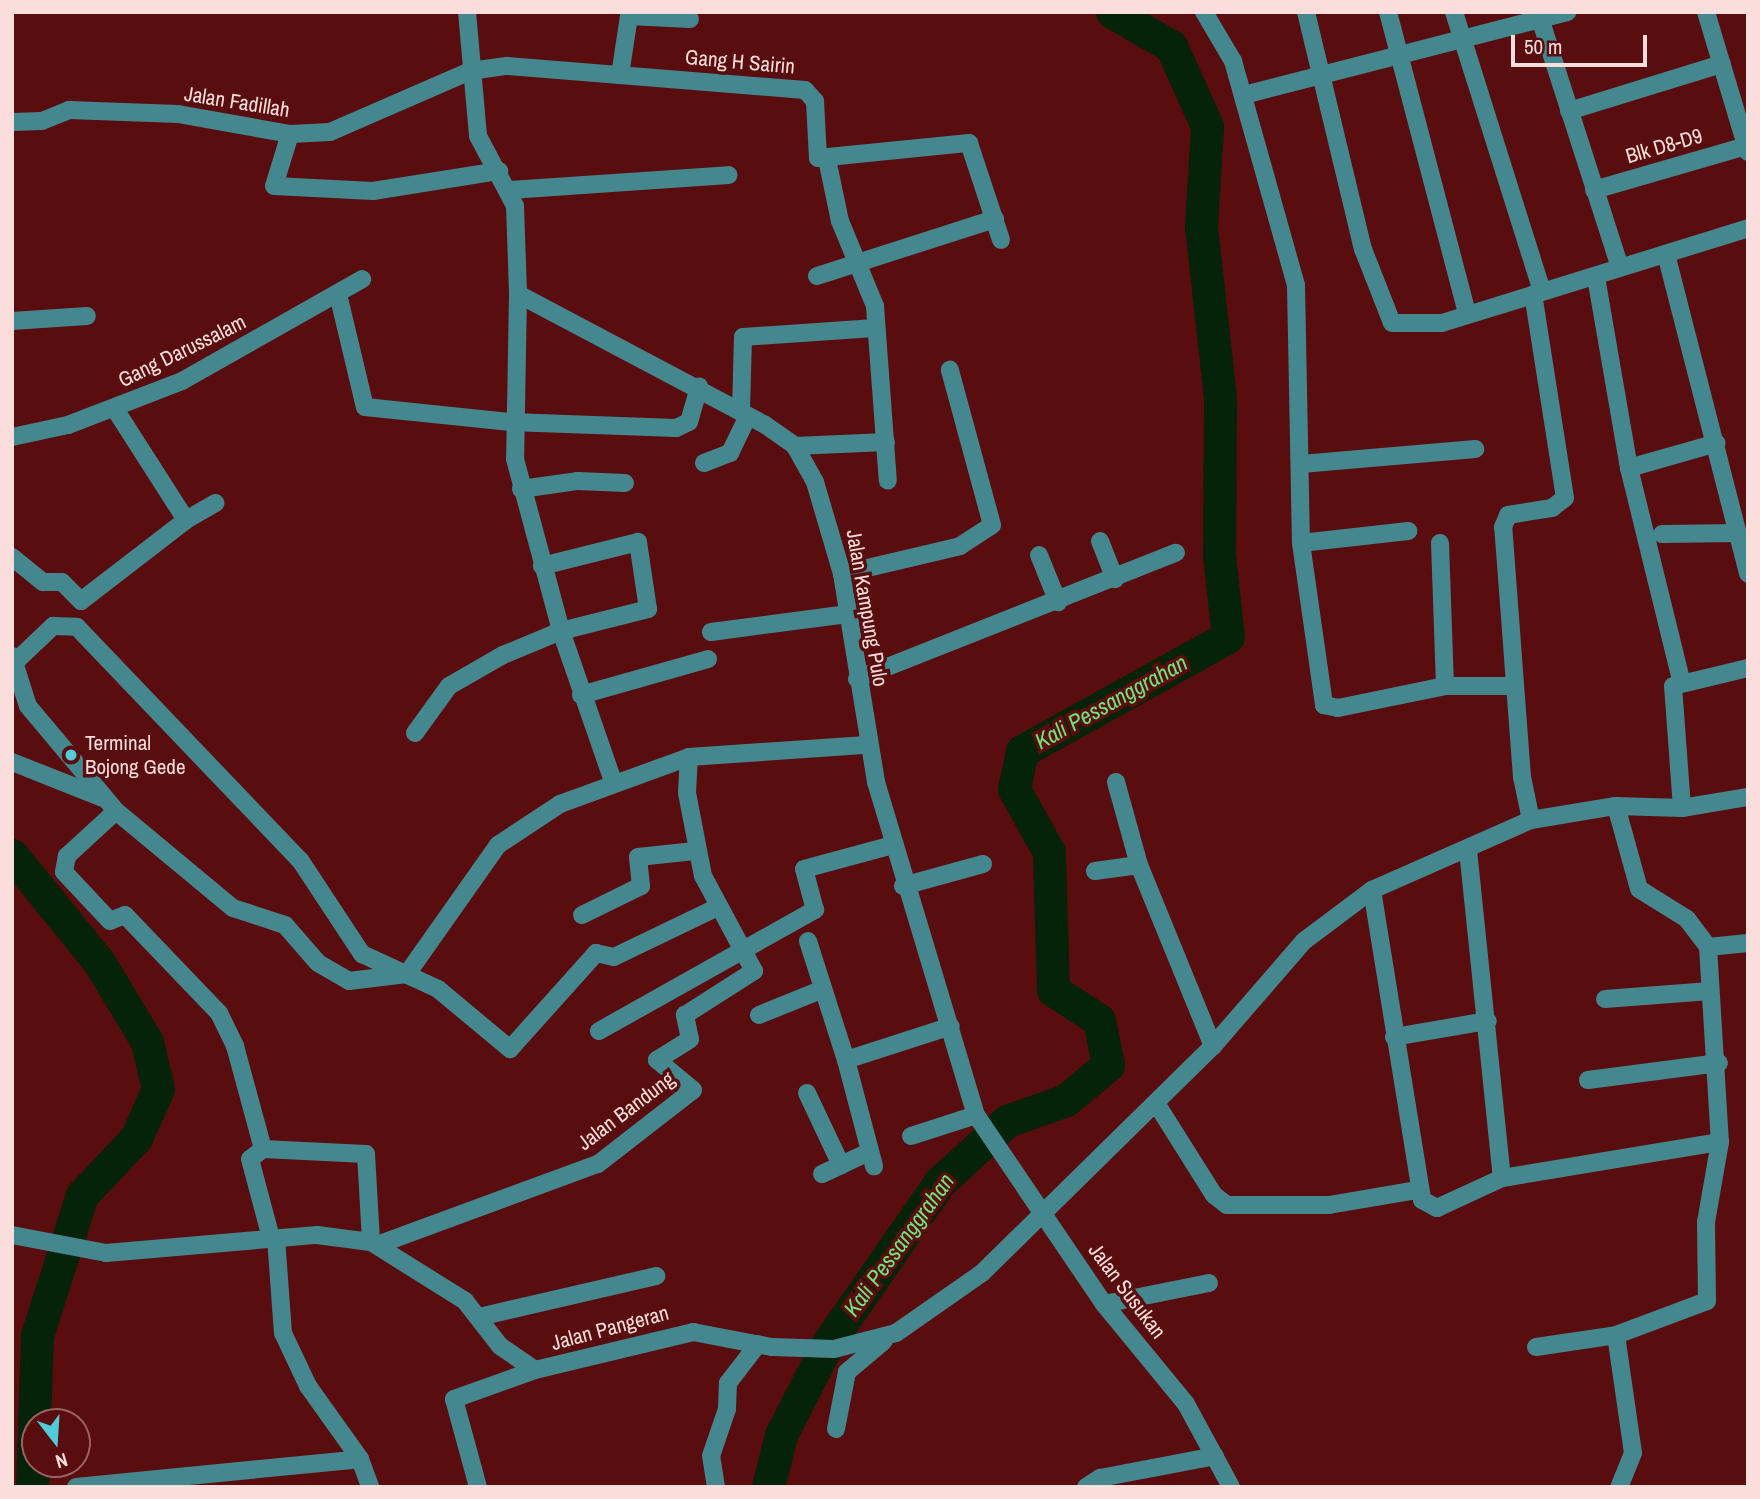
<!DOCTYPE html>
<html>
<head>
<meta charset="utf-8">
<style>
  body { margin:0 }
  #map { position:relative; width:1760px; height:1499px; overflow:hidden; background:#590d0f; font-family:"Archivo Narrow",sans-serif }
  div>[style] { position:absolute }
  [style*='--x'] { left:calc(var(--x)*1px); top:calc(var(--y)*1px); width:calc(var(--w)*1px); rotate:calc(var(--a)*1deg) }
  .river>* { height:33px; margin:-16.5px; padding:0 16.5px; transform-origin:16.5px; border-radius:16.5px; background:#042308 }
  .minor>* { height:18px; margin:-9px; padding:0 9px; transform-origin:9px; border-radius:9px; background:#44878f }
  .dots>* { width:19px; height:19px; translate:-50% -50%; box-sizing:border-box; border:4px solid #590d0f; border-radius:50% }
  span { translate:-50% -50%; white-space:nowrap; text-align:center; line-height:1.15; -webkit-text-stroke:7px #590d0f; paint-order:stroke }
  .street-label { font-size:21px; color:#fbdedb }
  .poi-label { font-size:21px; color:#fbdedb }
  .left { translate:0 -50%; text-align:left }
  .water-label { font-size:23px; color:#6de679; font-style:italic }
  .frame { position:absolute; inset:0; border:14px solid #fbdedb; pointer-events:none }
  .north { position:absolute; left:21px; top:1408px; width:70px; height:70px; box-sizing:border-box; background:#590d0f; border:2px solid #9a6161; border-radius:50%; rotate:163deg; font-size:19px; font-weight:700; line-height:28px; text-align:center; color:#fbdedb }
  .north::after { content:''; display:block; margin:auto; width:24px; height:32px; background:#52cbd9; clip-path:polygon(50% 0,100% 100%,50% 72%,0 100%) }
  .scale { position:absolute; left:1511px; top:35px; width:136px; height:32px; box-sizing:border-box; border:4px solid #fbdedb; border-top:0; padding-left:9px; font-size:21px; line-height:24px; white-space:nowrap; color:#fbdedb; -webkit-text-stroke:5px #590d0f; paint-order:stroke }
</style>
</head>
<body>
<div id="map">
  <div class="river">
    <div style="--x:12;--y:855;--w:138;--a:50.9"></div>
    <div style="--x:99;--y:962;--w:93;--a:59"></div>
    <div style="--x:147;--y:1042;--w:48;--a:76.8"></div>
    <div style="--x:158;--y:1089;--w:54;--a:114.2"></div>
    <div style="--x:136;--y:1138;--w:79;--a:133.5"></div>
    <div style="--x:82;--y:1195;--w:147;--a:107.8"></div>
    <div style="--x:37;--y:1335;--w:152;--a:91.9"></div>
    <div style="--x:768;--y:1487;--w:54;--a:-76"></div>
    <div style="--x:781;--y:1435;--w:103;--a:-62.9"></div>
    <div style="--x:828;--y:1343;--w:196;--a:-55.2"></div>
    <div style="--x:940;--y:1182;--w:91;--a:-42.3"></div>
    <div style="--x:1007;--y:1121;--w:63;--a:-19.6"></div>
    <div style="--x:1066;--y:1100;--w:55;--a:-39.8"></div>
    <div style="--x:1108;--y:1065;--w:46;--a:-101.3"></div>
    <div style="--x:1099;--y:1020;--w:55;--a:-146.9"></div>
    <div style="--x:1053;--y:990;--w:138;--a:-91.7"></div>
    <div style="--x:1049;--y:852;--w:72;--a:-119.1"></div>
    <div style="--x:1014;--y:789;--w:39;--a:-78"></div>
    <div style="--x:1022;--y:751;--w:235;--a:-29"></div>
    <div style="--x:1228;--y:637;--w:82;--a:-96.3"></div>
    <div style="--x:1219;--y:555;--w:157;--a:-89.6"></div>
    <div style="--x:1220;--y:398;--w:172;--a:-96.3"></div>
    <div style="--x:1201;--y:227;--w:101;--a:-86.6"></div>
    <div style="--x:1207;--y:126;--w:88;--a:-114.2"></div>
    <div style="--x:1171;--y:46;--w:68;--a:-150"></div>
  </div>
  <div class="minor">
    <div style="--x:467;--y:12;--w:124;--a:84.9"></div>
    <div style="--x:478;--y:136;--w:79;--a:62.1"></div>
    <div style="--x:515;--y:206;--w:88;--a:88"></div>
    <div style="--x:518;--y:294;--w:278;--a:27.9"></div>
    <div style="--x:764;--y:424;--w:38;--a:35"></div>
    <div style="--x:795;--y:446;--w:41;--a:60.9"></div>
    <div style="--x:815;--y:482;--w:96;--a:73.6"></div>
    <div style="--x:842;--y:574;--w:211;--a:80.7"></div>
    <div style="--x:876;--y:782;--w:348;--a:73.3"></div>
    <div style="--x:976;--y:1115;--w:228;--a:55.9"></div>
    <div style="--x:1104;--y:1304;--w:129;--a:50.6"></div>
    <div style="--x:1186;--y:1404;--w:94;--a:61.5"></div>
    <div style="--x:1204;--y:12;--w:57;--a:59.4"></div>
    <div style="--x:1233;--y:61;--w:233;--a:74.3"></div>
    <div style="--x:1296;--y:285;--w:258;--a:88.9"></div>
    <div style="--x:1301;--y:543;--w:164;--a:81.9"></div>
    <div style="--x:1324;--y:705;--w:14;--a:12"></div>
    <div style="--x:1338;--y:708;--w:109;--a:-11.6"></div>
    <div style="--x:1445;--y:686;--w:69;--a:0"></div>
    <div style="--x:1306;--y:12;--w:244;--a:76.5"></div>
    <div style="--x:1363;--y:249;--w:79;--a:68.6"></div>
    <div style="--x:1392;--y:323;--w:50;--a:0"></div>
    <div style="--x:1442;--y:323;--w:320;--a:-17.2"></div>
    <div style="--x:1388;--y:12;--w:312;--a:75.3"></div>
    <div style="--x:1454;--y:12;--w:293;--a:72.5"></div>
    <div style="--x:1538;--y:12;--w:268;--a:72.2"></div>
    <div style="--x:1706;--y:12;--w:146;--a:73.3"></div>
    <div style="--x:620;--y:75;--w:60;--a:-81.3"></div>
    <div style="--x:629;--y:16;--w:61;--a:2.8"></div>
    <div style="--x:1244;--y:95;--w:334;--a:-14.4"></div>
    <div style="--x:1569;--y:111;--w:160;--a:-17.1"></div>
    <div style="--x:12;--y:122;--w:30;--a:-2"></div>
    <div style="--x:42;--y:121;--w:29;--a:-22"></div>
    <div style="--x:69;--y:110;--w:109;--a:2.1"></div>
    <div style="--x:178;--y:114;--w:114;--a:10.1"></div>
    <div style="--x:290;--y:134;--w:40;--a:-2.9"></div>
    <div style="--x:330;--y:132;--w:153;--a:-23.5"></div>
    <div style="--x:470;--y:71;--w:37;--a:-8"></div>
    <div style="--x:507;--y:66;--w:299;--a:4.6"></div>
    <div style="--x:805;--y:90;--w:15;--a:48"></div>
    <div style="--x:815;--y:101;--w:57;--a:87"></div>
    <div style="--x:818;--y:158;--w:152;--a:-5.7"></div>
    <div style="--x:969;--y:143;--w:102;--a:71.7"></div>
    <div style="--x:290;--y:134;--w:54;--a:107.1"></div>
    <div style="--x:274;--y:186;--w:99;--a:2.9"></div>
    <div style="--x:373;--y:191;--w:128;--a:-9"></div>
    <div style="--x:827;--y:159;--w:63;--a:78.2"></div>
    <div style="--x:840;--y:221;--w:92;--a:67.6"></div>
    <div style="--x:875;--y:306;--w:175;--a:85.8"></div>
    <div style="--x:510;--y:190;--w:219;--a:-3.9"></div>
    <div style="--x:1594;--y:190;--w:158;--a:-16.1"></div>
    <div style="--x:1666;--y:254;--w:330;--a:75.6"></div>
    <div style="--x:817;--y:276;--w:187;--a:-17.8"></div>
    <div style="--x:1596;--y:277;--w:194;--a:80.2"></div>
    <div style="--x:1629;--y:468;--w:217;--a:76.2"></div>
    <div style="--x:338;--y:294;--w:116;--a:76.6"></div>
    <div style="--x:365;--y:407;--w:147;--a:5.9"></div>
    <div style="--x:511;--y:422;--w:165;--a:2.1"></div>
    <div style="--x:676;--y:428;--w:14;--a:-25"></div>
    <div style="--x:689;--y:422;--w:37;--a:-74"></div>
    <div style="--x:518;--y:294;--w:165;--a:91"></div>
    <div style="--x:515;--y:459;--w:178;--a:75"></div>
    <div style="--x:561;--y:631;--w:159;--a:70.9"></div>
    <div style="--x:12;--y:321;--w:75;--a:-3.8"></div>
    <div style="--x:741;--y:412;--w:75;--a:-88.5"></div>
    <div style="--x:743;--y:337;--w:132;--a:-3.9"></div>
    <div style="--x:12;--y:437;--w:57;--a:-12.1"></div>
    <div style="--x:68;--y:425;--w:122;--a:-21.1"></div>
    <div style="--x:182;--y:381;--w:207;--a:-29.5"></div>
    <div style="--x:795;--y:446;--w:91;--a:-2.5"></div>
    <div style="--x:704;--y:463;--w:28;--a:-21"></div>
    <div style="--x:730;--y:453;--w:41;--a:-64.1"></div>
    <div style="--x:1301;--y:464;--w:175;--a:-4.9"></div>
    <div style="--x:1629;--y:468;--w:91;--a:-15.9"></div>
    <div style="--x:521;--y:489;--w:58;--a:-8"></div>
    <div style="--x:578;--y:481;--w:47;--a:2.4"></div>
    <div style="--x:186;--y:520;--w:34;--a:-30"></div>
    <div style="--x:1662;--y:534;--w:76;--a:-0.8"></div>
    <div style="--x:1100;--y:541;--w:41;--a:68.5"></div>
    <div style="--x:1301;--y:543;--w:108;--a:-6.4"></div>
    <div style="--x:1440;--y:543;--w:143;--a:88"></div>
    <div style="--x:1039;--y:555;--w:51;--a:68"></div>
    <div style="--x:12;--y:557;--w:40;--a:39"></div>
    <div style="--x:43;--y:582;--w:19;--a:0"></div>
    <div style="--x:62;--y:582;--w:27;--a:45"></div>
    <div style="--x:81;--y:601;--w:133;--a:-37.6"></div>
    <div style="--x:186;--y:520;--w:132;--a:-122.6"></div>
    <div style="--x:842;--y:574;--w:121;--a:-13.3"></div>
    <div style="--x:960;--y:546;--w:38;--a:-33"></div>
    <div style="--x:992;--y:525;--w:161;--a:-105.2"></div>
    <div style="--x:711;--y:632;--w:138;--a:-7.5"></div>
    <div style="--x:12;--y:656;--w:52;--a:72.3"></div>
    <div style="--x:28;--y:706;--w:137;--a:50"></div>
    <div style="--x:116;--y:811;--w:152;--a:39.7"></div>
    <div style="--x:233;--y:908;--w:55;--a:18.1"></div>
    <div style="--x:285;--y:925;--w:50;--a:49"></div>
    <div style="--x:318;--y:963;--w:36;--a:30"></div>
    <div style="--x:349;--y:981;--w:58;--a:-6.9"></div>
    <div style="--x:407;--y:974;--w:158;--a:-54.8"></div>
    <div style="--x:498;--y:845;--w:74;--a:-33.5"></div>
    <div style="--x:560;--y:804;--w:137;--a:-20"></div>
    <div style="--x:689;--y:757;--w:178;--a:-3.9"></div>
    <div style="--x:12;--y:665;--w:57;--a:-43.6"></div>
    <div style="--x:53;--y:626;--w:24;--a:2"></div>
    <div style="--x:77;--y:627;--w:323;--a:46.3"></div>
    <div style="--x:300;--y:860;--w:113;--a:56.6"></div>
    <div style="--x:362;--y:954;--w:84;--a:24.7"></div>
    <div style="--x:438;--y:989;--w:94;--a:39.8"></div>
    <div style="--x:510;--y:1049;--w:129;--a:-48.1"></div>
    <div style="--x:596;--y:953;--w:18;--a:13"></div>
    <div style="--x:614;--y:957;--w:113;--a:-25.7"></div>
    <div style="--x:857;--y:679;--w:343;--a:-21.6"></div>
    <div style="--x:581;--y:695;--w:132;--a:-15.8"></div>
    <div style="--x:415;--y:733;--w:58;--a:-54.1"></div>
    <div style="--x:449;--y:686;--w:62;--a:-29.9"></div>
    <div style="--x:503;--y:655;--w:63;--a:-22.5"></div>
    <div style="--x:561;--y:631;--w:90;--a:-14.2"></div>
    <div style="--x:648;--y:609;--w:68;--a:-98.5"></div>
    <div style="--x:638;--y:542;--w:99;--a:166"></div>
    <div style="--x:12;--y:762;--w:98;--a:21.6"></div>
    <div style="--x:1116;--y:782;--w:86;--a:74.5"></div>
    <div style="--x:1139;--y:865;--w:196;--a:67.8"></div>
    <div style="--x:1616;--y:806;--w:86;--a:74.5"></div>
    <div style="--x:1639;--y:889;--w:57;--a:32"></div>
    <div style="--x:1687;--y:919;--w:35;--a:53"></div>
    <div style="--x:1708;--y:947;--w:195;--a:86.5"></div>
    <div style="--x:1720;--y:1142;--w:81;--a:99.9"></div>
    <div style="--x:1706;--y:1222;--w:79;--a:89.3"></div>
    <div style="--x:1707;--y:1301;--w:97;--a:159.5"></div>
    <div style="--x:1616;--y:1335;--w:119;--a:81.8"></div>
    <div style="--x:1633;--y:1453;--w:37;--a:112"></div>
    <div style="--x:1682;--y:808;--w:122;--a:-94.2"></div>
    <div style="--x:1673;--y:686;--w:77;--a:-13.5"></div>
    <div style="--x:116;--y:811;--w:67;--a:137.4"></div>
    <div style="--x:67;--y:856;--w:16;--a:101"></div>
    <div style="--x:64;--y:872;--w:67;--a:46.8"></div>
    <div style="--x:110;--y:921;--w:16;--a:-22"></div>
    <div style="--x:125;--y:915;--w:136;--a:46.2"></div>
    <div style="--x:219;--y:1013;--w:37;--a:64"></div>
    <div style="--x:235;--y:1046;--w:107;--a:74.8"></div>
    <div style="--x:263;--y:1149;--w:16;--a:142"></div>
    <div style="--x:250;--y:1159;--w:82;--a:75.1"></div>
    <div style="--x:1531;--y:820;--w:44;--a:-101.8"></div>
    <div style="--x:1522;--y:777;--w:251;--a:-94.3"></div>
    <div style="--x:1503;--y:527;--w:13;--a:-67"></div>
    <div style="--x:1508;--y:515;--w:45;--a:-9"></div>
    <div style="--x:1552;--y:508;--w:16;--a:-38"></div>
    <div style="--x:1565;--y:498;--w:206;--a:-98.9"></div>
    <div style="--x:1468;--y:850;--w:330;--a:84.1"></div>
    <div style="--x:1502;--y:1178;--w:221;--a:-9.4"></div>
    <div style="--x:1095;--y:871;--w:44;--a:-7.8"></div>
    <div style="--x:903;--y:886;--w:83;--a:-15.4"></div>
    <div style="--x:1372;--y:890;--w:314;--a:80.8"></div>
    <div style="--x:1422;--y:1200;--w:17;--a:28"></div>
    <div style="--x:1437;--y:1208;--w:72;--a:-24.8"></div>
    <div style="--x:582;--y:915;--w:66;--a:-26.2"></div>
    <div style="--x:641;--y:886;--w:29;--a:-96"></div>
    <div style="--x:638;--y:857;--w:57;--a:-6"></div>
    <div style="--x:808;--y:941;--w:125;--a:72.3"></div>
    <div style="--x:846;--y:1060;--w:110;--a:-17.9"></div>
    <div style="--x:1708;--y:947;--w:40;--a:-5.7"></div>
    <div style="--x:1605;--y:999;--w:105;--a:-4.4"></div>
    <div style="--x:759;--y:1015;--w:69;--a:-22.1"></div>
    <div style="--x:599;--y:1031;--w:248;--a:-29.3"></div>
    <div style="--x:815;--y:910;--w:42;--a:-105"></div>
    <div style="--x:804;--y:869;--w:92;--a:-15.1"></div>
    <div style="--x:1394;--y:1037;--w:95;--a:-9.7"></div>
    <div style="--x:846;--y:1060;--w:110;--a:75.2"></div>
    <div style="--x:1588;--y:1080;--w:132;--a:-7.4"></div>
    <div style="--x:807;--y:1093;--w:80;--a:64.7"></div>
    <div style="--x:1156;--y:1103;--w:109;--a:57.8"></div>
    <div style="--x:1214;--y:1195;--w:16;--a:38"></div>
    <div style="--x:1227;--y:1205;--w:102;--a:0"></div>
    <div style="--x:1329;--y:1205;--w:90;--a:-9.6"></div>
    <div style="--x:911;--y:1136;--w:68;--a:-17.9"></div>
    <div style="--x:263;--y:1149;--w:103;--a:2.8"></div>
    <div style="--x:366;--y:1154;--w:88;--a:86.7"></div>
    <div style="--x:822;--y:1174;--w:52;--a:-25.1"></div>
    <div style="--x:12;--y:1235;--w:96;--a:10.8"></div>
    <div style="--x:106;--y:1253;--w:212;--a:-4.9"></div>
    <div style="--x:317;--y:1235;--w:54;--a:7.4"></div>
    <div style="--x:371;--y:1242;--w:111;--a:32.1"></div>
    <div style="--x:465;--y:1301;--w:57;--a:52.1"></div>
    <div style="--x:500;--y:1346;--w:42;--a:34.4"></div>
    <div style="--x:535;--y:1370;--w:163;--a:-13.5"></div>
    <div style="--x:693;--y:1332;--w:80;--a:10.8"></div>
    <div style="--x:772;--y:1347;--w:62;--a:1.8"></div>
    <div style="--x:834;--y:1349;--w:64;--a:-14.5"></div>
    <div style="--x:896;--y:1333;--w:105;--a:-34.9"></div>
    <div style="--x:982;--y:1273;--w:324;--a:-44.5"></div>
    <div style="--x:1213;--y:1046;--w:139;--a:-49.1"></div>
    <div style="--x:1304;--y:941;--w:85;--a:-36.9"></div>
    <div style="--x:1372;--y:890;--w:174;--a:-23.8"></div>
    <div style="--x:1531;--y:820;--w:86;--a:-9.4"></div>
    <div style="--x:1616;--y:806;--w:66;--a:1.7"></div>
    <div style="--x:1682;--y:808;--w:67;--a:-9.5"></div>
    <div style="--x:276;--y:1238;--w:95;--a:85.8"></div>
    <div style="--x:283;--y:1333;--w:59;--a:64.7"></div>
    <div style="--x:308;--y:1386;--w:90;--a:54.5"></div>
    <div style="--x:360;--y:1459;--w:30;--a:70"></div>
    <div style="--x:380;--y:1244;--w:232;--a:-20.2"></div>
    <div style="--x:598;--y:1164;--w:120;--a:-37.9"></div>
    <div style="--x:693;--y:1090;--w:47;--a:-140.2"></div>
    <div style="--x:657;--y:1060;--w:39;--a:-32"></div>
    <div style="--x:690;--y:1039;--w:25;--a:-102"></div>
    <div style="--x:685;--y:1015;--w:82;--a:-32.5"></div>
    <div style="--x:754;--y:971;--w:108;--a:-118.2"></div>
    <div style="--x:703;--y:876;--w:85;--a:-100.9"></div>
    <div style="--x:687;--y:793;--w:36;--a:-87"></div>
    <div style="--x:1104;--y:1304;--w:107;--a:-11.3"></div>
    <div style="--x:479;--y:1317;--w:182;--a:-13"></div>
    <div style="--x:1536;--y:1347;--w:81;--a:-8.5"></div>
    <div style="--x:836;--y:1429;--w:58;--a:-79.1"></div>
    <div style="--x:847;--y:1372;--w:48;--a:-40"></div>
    <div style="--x:76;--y:1487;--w:285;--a:-5.6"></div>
    <div style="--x:478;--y:1487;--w:91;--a:-105.3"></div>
    <div style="--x:454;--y:1399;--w:86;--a:-19.7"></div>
    <div style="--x:716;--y:1487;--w:31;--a:-99"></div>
    <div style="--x:711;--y:1456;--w:50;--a:-71.2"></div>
    <div style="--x:727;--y:1409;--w:26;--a:-88"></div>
    <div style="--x:728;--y:1383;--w:49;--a:-52.4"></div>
    <div style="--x:1086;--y:1487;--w:17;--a:-33"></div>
    <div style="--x:1100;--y:1478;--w:117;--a:-10.8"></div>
  </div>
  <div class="dots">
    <div style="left:71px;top:755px;background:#52cbd9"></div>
  </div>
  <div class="street-label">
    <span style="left:740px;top:62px;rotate:5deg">Gang H Sairin</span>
    <span style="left:237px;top:102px;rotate:9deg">Jalan Fadillah</span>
    <span style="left:1664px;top:146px;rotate:-16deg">Blk D8-D9</span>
    <span style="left:182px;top:351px;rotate:-26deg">Gang Darussalam</span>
    <span style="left:867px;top:608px;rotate:80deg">Jalan Kampung Pulo</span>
    <span style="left:626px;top:1111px;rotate:-37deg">Jalan Bandung</span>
    <span style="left:1127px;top:1291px;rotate:53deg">Jalan Susukan</span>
    <span style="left:610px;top:1328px;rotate:-15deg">Jalan Pangeran</span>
  </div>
  <div class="poi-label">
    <span class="left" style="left:85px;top:755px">Terminal<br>Bojong Gede</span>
  </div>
  <div class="water-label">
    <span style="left:1111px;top:702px;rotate:-29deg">Kali Pessanggrahan</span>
    <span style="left:899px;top:1245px;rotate:-54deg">Kali Pessanggrahan</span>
  </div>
  <div class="frame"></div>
  <div class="north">N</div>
  <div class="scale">50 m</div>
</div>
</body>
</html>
